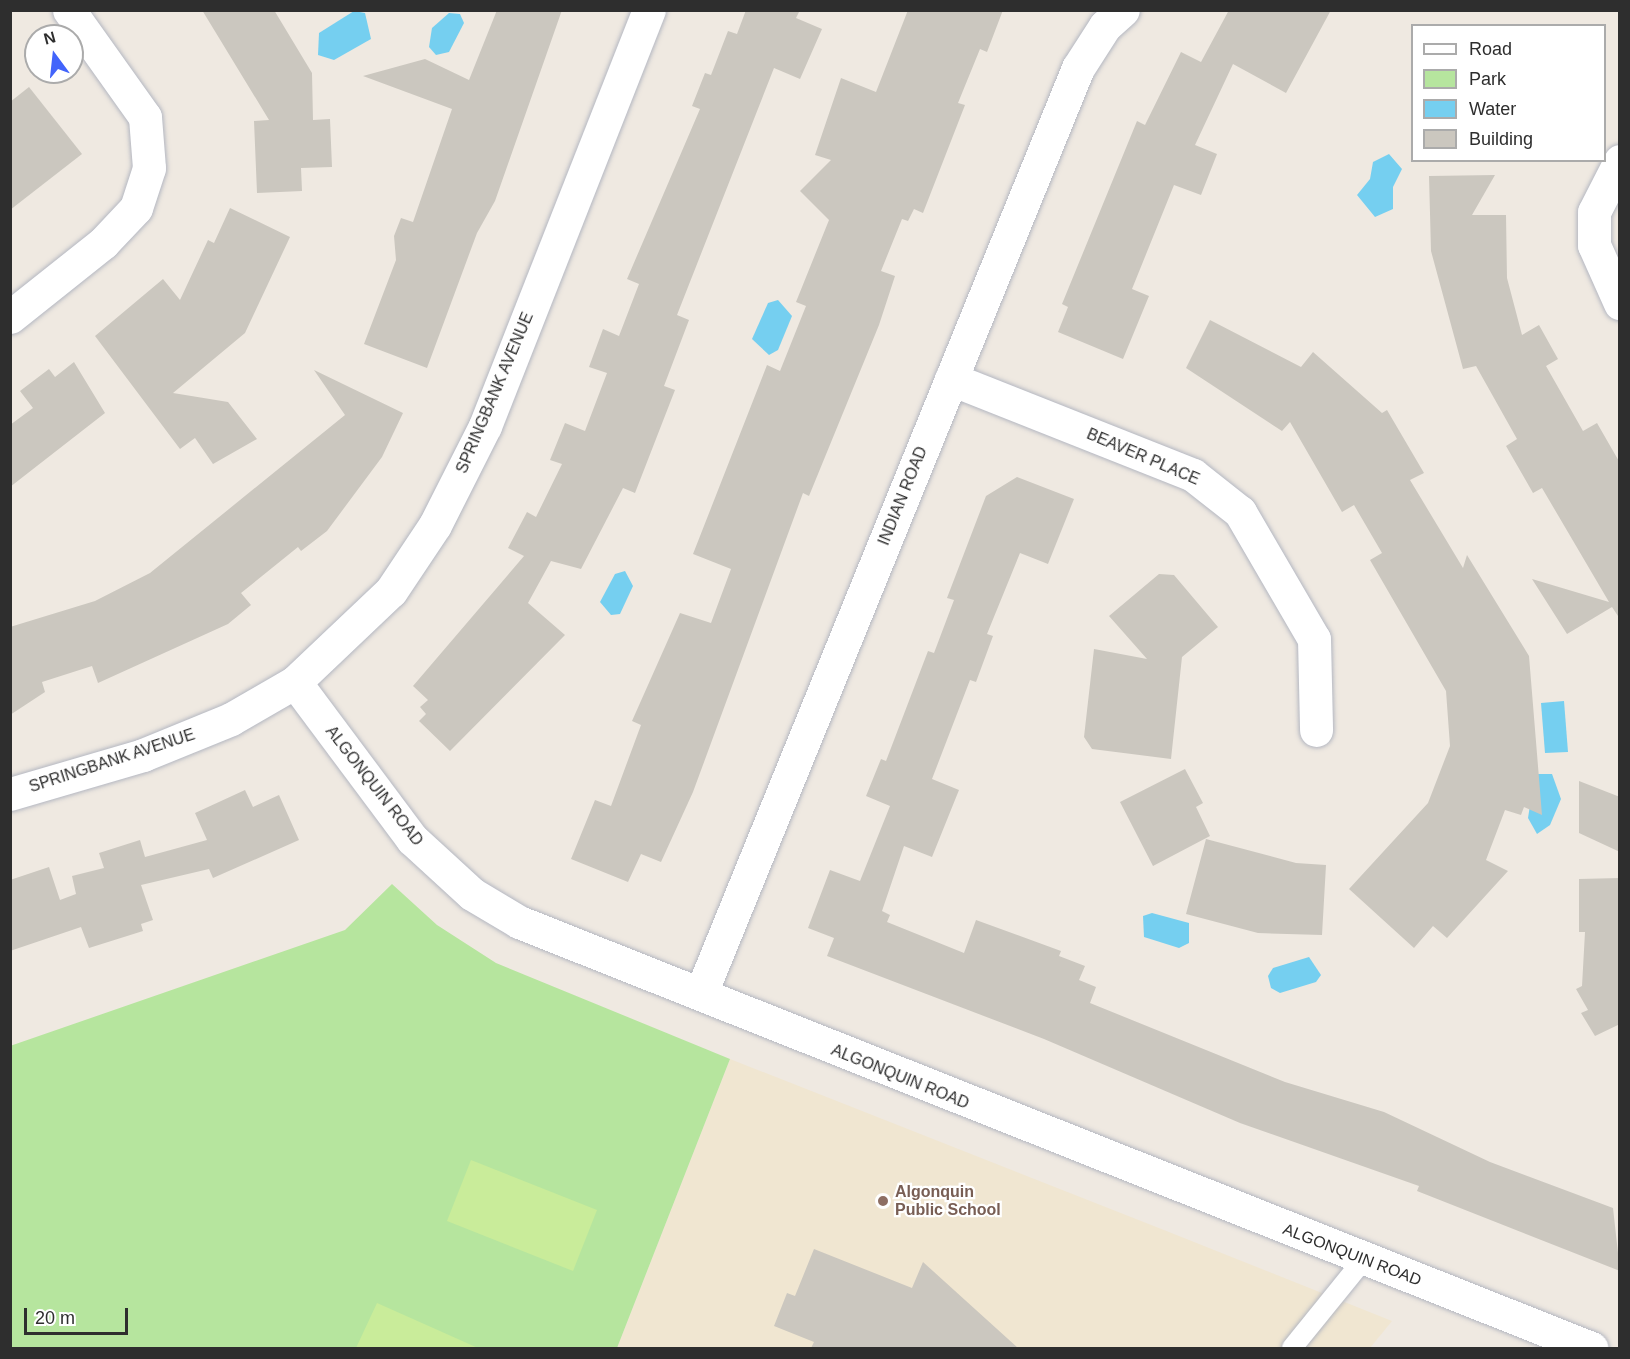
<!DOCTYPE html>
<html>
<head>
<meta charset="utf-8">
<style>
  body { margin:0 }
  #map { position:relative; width:1630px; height:1359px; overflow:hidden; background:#efe9e1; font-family:Helvetica,sans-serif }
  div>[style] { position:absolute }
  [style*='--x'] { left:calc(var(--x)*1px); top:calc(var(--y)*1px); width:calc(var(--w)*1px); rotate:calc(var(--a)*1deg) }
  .education>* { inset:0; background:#f0e6d1 }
  .green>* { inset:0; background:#b6e59e }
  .pitch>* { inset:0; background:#c9ec9a }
  .water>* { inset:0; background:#75cff0 }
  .building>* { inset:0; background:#cbc7bf }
  .roads { filter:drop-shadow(0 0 2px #b4b7c1) drop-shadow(0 0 2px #b4b7c1) }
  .service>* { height:20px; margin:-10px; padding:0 10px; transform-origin:10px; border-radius:10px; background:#fff }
  .minor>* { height:33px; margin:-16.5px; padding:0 16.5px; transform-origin:16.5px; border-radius:16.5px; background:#fff }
  .secondary>* { height:33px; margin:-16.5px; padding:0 16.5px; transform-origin:16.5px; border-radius:16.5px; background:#fff }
  .dots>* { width:16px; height:16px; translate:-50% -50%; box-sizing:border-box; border:3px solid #fff; border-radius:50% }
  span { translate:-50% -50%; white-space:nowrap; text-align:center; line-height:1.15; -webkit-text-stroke:4.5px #fff; paint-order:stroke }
  .street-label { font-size:16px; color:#2e2e2e }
  .education-label { font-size:16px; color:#785e54; font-weight:700 }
  .left { translate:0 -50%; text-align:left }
  .frame { position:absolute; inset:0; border:12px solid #2e2e2e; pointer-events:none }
  .legend { position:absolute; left:1411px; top:24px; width:195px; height:138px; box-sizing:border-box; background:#fff; border:2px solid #ababab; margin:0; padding:8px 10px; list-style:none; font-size:18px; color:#2e2e2e }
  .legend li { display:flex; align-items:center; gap:12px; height:30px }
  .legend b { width:30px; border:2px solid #ababab }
  .north { position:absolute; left:24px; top:24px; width:60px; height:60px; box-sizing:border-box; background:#fff; border:2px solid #ababab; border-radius:50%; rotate:345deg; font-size:16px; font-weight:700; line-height:24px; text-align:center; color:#2e2e2e }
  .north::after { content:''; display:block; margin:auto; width:21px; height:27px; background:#4264fb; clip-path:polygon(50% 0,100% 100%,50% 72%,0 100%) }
  .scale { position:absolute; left:24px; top:1308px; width:104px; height:27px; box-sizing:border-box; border:3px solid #2e2e2e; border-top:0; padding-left:8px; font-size:18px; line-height:21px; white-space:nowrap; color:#2e2e2e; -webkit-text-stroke:4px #fff; paint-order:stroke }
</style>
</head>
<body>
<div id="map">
  <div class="education">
    <div style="clip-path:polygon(730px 1059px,1169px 1232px,1392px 1321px,1370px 1348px,617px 1348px)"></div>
  </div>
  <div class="green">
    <div style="clip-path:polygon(392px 884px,437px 925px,496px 963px,730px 1059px,617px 1348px,11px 1348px,10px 1046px,345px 930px)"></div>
  </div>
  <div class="pitch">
    <div style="clip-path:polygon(471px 1160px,597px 1210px,573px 1271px,447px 1221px)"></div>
    <div style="clip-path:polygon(377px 1303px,478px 1348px,356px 1348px)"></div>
  </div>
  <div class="water">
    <div style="clip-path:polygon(354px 11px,365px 13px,371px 39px,334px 60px,318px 55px,319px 33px)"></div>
    <div style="clip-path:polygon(449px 13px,460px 14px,464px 23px,449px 52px,436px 55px,429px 47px,432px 28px)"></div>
    <div style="clip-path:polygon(1389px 154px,1402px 169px,1393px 187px,1393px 209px,1375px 217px,1357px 195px,1370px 179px,1373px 162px)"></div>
    <div style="clip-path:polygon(778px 300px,792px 316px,778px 350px,769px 355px,752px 339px,768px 303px)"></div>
    <div style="clip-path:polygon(625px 571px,633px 586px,620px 614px,611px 615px,600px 602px,615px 574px)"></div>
    <div style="clip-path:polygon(1564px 701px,1568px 752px,1545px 753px,1541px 703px)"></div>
    <div style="clip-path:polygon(1535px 774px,1552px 774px,1561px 799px,1550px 825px,1537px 834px,1528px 818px)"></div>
    <div style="clip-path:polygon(1152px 913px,1189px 923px,1189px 943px,1179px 948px,1144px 937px,1143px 916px)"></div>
    <div style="clip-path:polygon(1309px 957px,1321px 975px,1316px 982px,1280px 993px,1271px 988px,1268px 976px,1273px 968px)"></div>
  </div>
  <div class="building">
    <div style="clip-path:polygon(202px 10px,274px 10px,312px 73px,313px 120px,330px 119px,332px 167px,301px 168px,302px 191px,257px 193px,254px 121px,269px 120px)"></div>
    <div style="clip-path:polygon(497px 10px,562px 10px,495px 201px,477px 233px,427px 368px,364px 344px,396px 260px,394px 236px,401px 218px,413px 222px,452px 109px,363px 76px,425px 59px,469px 80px)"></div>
    <div style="clip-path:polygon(746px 10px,800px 10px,796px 18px,822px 29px,800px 79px,774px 68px,677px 315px,689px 320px,664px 386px,675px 390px,635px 493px,623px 488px,581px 569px,551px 561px,528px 603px,565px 635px,450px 751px,419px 721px,426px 714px,420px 707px,428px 700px,413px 686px,524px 556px,508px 548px,527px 512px,536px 517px,562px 464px,550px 460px,565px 423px,585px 431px,607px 373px,589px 367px,603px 329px,619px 336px,639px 284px,627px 279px,700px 109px,692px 106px,705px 73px,711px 75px,728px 31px,737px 34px)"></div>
    <div style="clip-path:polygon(908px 10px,1003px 10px,987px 52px,980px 49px,958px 103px,965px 105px,923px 213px,914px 209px,908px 221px,902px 219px,881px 271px,895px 276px,879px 325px,809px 496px,803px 493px,693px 792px,661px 862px,641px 854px,628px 882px,571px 859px,595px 800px,611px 806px,641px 725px,632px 721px,680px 613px,711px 623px,731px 569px,693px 554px,767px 365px,780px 371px,806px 306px,796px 302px,829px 220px,800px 191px,831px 160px,815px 155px,841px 78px,876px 92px)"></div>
    <div style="clip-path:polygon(1229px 10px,1331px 10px,1286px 93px,1233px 64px,1195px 145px,1217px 154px,1201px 195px,1174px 185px,1132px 289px,1149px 296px,1123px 359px,1058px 332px,1068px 307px,1062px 304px,1137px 121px,1145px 125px,1181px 52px,1201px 62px)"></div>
    <div style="clip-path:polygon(29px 87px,82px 154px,10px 210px,10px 102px)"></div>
    <div style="clip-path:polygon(1495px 175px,1472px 215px,1506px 215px,1507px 278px,1522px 335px,1539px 325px,1558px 359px,1546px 366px,1583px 431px,1597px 423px,1620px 463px,1620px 619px,1612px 607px,1567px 634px,1532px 579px,1609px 602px,1542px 488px,1533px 493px,1506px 446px,1517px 439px,1476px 366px,1463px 369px,1431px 251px,1429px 176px)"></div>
    <div style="clip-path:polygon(230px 208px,290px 237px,245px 333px,173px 393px,228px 402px,257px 439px,213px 464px,195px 438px,180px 449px,95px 336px,163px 279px,180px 300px,208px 240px,214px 243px)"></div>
    <div style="clip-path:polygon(1210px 320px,1301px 367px,1313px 352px,1382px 413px,1387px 410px,1424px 473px,1410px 480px,1463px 568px,1467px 555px,1529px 656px,1542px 815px,1524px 807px,1521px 815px,1505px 810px,1486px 860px,1508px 871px,1447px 938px,1433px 926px,1414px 948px,1349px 889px,1428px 803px,1450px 746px,1446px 691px,1370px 560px,1382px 553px,1354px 505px,1342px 512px,1290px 422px,1282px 431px,1186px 368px)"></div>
    <div style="clip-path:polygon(74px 362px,105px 413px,10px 487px,10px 425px,33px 408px,20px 391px,49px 369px,55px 377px)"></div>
    <div style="clip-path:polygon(314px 370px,403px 413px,382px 457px,327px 531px,301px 551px,298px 547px,241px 593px,251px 605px,228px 624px,98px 683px,92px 666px,42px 682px,45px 692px,10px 715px,10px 627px,95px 601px,150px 573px,345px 415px)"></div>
    <div style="clip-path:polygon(1017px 477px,1074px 499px,1048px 564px,1020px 553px,987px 634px,993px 636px,976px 682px,970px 680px,932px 779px,959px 790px,932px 857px,904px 846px,882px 911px,890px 915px,887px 922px,964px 953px,976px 920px,1061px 951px,1059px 956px,1085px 966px,1079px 980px,1096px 987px,1090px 1003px,1285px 1082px,1384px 1112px,1490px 1162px,1613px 1208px,1620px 1271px,1417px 1191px,1419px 1186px,1240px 1123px,1044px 1039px,827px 956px,834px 938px,808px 928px,830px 870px,860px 881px,890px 806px,866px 796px,881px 759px,886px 761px,928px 651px,934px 653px,954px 600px,947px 598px,986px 496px)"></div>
    <div style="clip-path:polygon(1159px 574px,1174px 575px,1218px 627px,1182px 657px,1171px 759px,1092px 749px,1084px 737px,1094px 649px,1147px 659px,1109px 616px)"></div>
    <div style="clip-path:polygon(1185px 769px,1203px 803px,1196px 807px,1210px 836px,1153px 866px,1120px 802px)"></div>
    <div style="clip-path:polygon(1579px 781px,1620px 797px,1620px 852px,1579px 833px)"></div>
    <div style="clip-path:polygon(245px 790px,253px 807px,279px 795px,299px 840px,213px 878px,209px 869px,141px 885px,153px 920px,141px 924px,143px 931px,89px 948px,81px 927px,10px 951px,10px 880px,49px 867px,60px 900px,76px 894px,72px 876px,104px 868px,99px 853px,140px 840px,145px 857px,207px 840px,195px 813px)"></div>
    <div style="clip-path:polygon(1206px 839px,1296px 863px,1326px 865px,1322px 935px,1258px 933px,1186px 914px)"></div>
    <div style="clip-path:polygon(1620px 878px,1620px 1024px,1595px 1036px,1581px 1013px,1588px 1010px,1576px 989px,1582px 986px,1585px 932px,1579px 932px,1579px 879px)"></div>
    <div style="clip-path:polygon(814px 1249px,912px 1288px,923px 1262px,1018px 1348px,811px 1348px,814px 1342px,774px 1326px,787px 1293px,795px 1296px)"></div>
  </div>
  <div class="roads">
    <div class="service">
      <div style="--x:1292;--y:1348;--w:114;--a:-51"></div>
    </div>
    <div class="minor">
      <div style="--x:1620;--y:161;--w:57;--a:117"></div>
      <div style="--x:1594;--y:212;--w:33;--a:90"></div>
      <div style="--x:1594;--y:245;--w:64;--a:65.9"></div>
      <div style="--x:10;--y:317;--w:119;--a:-38.5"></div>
      <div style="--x:103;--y:243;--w:48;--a:-46.7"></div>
      <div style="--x:136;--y:208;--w:42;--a:-72"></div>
      <div style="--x:149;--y:168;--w:51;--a:-94.5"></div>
      <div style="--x:145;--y:117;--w:131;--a:-125.4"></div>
      <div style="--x:951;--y:379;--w:260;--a:21.6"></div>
      <div style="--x:1193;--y:475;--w:60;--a:38.2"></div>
      <div style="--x:1240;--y:512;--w:147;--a:59.8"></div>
      <div style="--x:1314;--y:639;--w:91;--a:88.7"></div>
      <div style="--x:295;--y:682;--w:196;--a:53.3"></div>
      <div style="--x:412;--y:839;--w:81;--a:42.5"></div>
      <div style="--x:472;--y:894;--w:55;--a:30.8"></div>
      <div style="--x:519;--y:922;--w:1154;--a:21.67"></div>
      <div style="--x:701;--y:993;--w:999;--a:-67.83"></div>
      <div style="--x:1078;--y:68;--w:50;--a:-57.3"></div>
      <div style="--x:1105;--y:26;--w:24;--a:-42"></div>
    </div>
    <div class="secondary">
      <div style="--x:10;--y:794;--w:139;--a:-16.3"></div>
      <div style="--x:143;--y:755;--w:95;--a:-22.2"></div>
      <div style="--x:231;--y:719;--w:74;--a:-30"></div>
      <div style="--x:295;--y:682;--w:132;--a:-43.5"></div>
      <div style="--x:391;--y:591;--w:79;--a:-56.3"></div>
      <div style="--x:435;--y:525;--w:111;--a:-63.2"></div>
      <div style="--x:485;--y:426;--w:447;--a:-68.5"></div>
    </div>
  </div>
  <div class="dots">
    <div style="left:883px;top:1201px;background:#8d6e63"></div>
  </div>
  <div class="street-label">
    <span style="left:495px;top:393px;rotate:-67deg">SPRINGBANK AVENUE</span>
    <span style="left:1143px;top:457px;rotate:23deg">BEAVER PLACE</span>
    <span style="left:903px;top:496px;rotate:-68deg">INDIAN ROAD</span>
    <span style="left:112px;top:761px;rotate:-18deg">SPRINGBANK AVENUE</span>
    <span style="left:374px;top:786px;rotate:52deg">ALGONQUIN ROAD</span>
    <span style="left:900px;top:1077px;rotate:22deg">ALGONQUIN ROAD</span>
    <span style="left:1352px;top:1255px;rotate:21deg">ALGONQUIN ROAD</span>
  </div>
  <div class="education-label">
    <span class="left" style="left:895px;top:1201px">Algonquin<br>Public School</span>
  </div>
  <div class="frame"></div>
  <ul class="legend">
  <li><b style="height:8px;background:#fff"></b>Road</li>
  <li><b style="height:16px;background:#b6e59e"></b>Park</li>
  <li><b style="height:16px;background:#75cff0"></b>Water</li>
  <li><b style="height:16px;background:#cbc7bf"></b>Building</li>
  </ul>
  <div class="north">N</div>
  <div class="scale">20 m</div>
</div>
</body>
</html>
